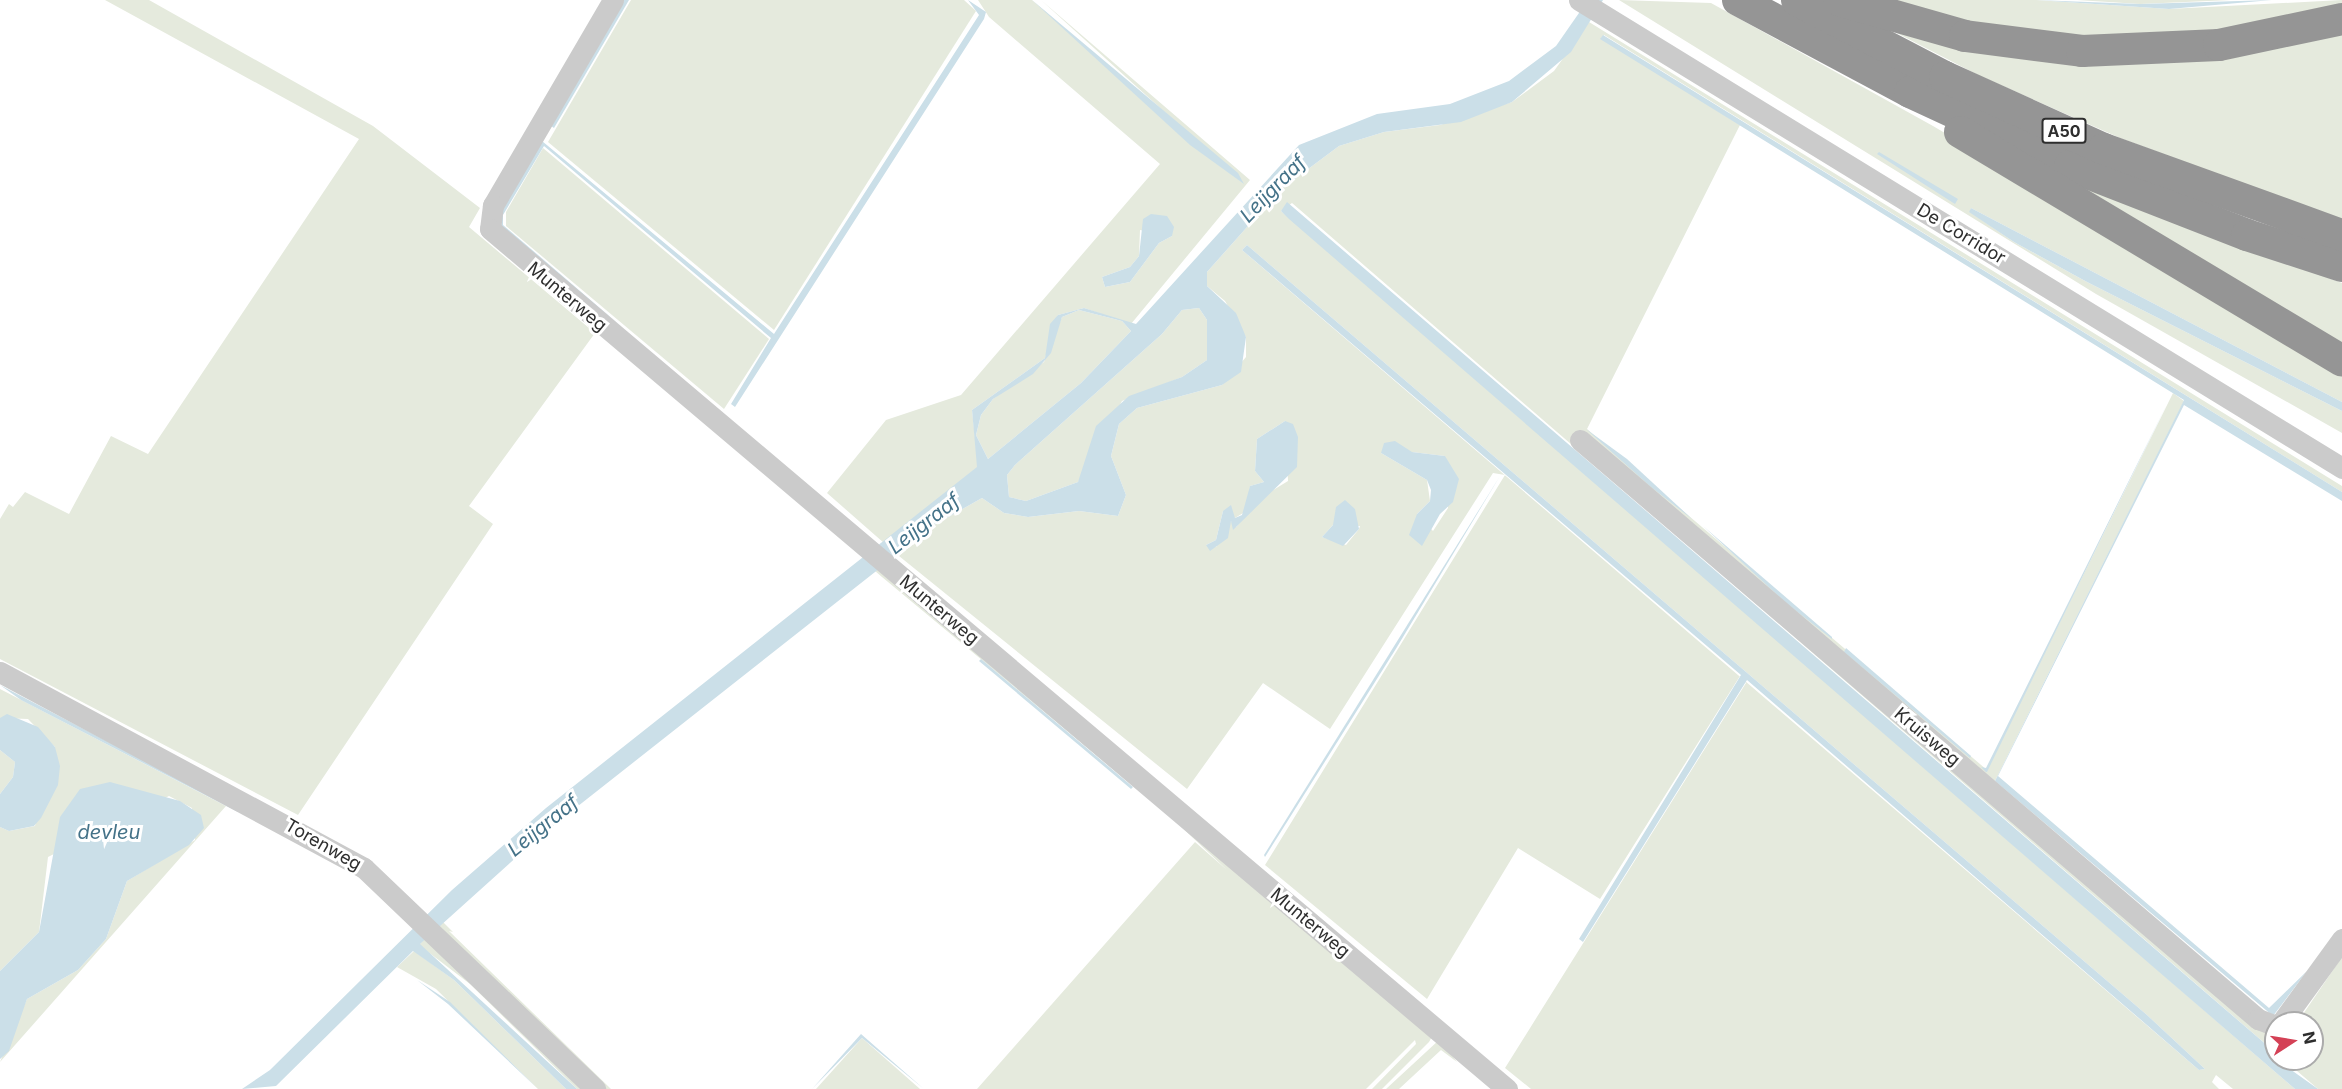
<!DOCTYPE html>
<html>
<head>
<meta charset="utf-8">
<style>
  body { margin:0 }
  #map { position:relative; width:2342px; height:1089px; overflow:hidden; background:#fff; font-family:Inter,sans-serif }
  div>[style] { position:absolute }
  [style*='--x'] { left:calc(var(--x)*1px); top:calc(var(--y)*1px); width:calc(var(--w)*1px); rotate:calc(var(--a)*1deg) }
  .green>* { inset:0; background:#e5eadd }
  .water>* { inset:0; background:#cbdfe8 }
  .minor>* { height:21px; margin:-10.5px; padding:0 10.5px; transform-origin:10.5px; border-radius:10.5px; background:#cbcbcb }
  .highway>* { height:32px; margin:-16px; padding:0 16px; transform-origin:16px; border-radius:16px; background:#959595 }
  span { translate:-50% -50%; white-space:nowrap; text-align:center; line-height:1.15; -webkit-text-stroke:6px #fff; paint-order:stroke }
  .shield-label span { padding:2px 4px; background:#fff; border:2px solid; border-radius:4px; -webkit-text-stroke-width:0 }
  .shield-label { font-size:16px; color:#2e2e2e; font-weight:700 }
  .street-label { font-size:18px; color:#2e2e2e }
  .water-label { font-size:20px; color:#447288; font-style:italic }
  .north { position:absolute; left:2264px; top:1011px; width:60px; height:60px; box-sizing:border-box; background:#fff; border:2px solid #ababab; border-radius:50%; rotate:78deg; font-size:16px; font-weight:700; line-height:24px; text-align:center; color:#2e2e2e }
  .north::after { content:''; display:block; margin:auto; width:21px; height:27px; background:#d44156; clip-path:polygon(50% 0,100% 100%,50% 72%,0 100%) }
</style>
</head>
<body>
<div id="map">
  <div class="green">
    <div style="clip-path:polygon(105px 0,149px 0,373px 126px,480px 208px,469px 227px,595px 333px,469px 506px,493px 524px,298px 815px,0 659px,0 519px,9px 504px,13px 507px,25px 492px,69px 514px,111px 436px,148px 454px,359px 139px)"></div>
    <div style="clip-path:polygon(631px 0,964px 0,976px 11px,774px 330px,548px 142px)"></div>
    <div style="clip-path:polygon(evenodd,978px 0,1032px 0,1244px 184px,1041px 0,1250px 180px,1131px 324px,1084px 308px,1058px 315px,1045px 358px,972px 410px,978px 467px,884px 543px,827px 493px,886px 420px,961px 395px,1160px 164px,989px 17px,978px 0,1140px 230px,1172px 236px,1159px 243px,1130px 282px,1105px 287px,1102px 277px,1130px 267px,1139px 256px,1140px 230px)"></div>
    <div style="clip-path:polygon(1619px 0,1711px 3px,1933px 126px,2342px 367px,2342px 402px,1971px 208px,1970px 212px,2014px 242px,2087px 282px,2342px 411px,2342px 433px,2096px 294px)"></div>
    <div style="clip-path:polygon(1856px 0,2036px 0,2169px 9px,2342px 0,2342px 13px,2098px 46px)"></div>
    <div style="clip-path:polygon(2077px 0,2231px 0,2140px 4px)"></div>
    <div style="clip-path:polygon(1860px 14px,1975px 43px,2342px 24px,2342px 220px,2120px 138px,1978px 75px)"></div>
    <div style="clip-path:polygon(evenodd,1589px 22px,2342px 486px,2342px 492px,1604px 35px,1601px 38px,1740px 125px,1587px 429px,1987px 770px,2173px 393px,2184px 401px,1995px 781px,1579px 443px,2276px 1039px,2276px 1053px,1292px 203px,1281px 211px,2295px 1089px,2233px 1089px,2216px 1075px,2212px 1082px,2219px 1089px,1531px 1089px,1505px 1068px,1746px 683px,1740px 676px,1600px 899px,1518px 848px,1427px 999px,1265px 865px,1505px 475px,1493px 473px,1330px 729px,1263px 683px,1187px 789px,899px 556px,936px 524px,982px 498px,1004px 513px,1028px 517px,1079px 511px,1118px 516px,1126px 495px,1111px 456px,1119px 424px,1137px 408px,1222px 385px,1246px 357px,1246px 337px,1225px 301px,1207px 286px,1207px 272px,1280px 190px,1339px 146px,1384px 132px,1440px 125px,1512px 102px,1554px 71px,1589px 22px,1247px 245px,2147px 1015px,2205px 1069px,2199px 1070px,1242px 250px,1247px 245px,1589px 22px,1285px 421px,1288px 481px,1262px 497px,1236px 527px,1231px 521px,1216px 547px,1206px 545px,1216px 540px,1223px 511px,1235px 518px,1248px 510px,1250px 486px,1264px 482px,1255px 471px,1257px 439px,1285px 421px,1589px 22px,1412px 452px,1445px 456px,1448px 508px,1433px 531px,1417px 514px,1430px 501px,1427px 480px,1381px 453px,1412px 452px,1589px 22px,1333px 525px,1360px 526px,1359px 529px,1346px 545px,1322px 537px,1333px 525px)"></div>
    <div style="clip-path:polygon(543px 148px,769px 339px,724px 409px,506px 226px,506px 212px)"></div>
    <div style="clip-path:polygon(2013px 158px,2342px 283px,2342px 356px)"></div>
    <div style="clip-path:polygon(1199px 308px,1207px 320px,1207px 360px,1182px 377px,1122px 401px,1078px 482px,1026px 501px,1009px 497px,1007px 475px,1015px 465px,1162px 334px,1182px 310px)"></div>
    <div style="clip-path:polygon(1079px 310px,1122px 321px,1131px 331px,1081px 383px,988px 459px,976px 435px,981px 415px,993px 399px,1044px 362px,1062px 317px)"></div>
    <div style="clip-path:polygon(882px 566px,1433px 1035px,1429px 1042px,1382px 1089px,1372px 1089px,1416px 1044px,1415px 1040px,1366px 1089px,977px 1089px,1195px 842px,1227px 870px,1173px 819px,882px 577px,875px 571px)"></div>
    <div style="clip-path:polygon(0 689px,226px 806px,0 1062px,27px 999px,78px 970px,106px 939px,127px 881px,195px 840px,192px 808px,169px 796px,48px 857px,39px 932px,0 971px,0 827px,9px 831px,35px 826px,55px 747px,28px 719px,0 718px)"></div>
    <div style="clip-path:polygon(0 750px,15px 762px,13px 777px,0 794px)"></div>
    <div style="clip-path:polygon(443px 922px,453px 932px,449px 931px,611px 1089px,601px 1089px,436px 928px)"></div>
    <div style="clip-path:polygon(430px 933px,590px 1089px,577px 1089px,470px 984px,419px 945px)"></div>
    <div style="clip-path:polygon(414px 951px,454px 980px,566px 1089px,538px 1089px,436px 989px,397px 967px)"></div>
    <div style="clip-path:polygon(2342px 957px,2342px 1089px,2318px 1089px,2283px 1059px,2312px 1059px,2312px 1023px,2297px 1023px)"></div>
    <div style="clip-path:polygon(862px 1038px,920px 1089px,816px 1089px)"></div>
    <div style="clip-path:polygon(1439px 1040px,1457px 1062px,1441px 1050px,1399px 1089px,1386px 1089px)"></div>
  </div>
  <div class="water">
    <div style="clip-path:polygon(624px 0,629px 0,554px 128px,551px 126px)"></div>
    <div style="clip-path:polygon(968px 0,986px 12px,984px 19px,735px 407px,731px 404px,771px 338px,544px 146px,503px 215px,503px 225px,622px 327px,501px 228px,502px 210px,542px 141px,774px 334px,979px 15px)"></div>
    <div style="clip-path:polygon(1032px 0,1238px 173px,1244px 184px,1190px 145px)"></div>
    <div style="clip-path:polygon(evenodd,1588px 0,1603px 0,1571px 52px,1512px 102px,1461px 122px,1384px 132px,1339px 146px,1280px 190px,1207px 272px,1207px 286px,1236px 313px,1246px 337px,1241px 372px,1222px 385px,1137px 408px,1119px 424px,1111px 456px,1126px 495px,1118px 516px,1079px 511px,1028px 517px,1004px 513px,982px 498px,936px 524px,540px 836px,420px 944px,577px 1089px,566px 1089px,454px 980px,413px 951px,276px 1086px,242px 1089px,270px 1070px,452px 890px,546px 808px,977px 467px,972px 410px,1045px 358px,1050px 324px,1058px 315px,1084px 308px,1136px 324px,1299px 145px,1377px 114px,1450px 104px,1509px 81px,1556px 46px,1588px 0,1199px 308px,1207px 320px,1207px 360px,1182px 377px,1129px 396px,1096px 426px,1078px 482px,1026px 501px,1009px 497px,1007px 475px,1015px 465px,1162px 334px,1182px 310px,1199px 308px,1588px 0,1079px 310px,1122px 321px,1131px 331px,1081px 383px,988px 459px,976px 435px,981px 415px,993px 399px,1033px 374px,1051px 353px,1062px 317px,1079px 310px)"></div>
    <div style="clip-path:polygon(2036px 0,2140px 4px,2272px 0,2169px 9px)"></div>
    <div style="clip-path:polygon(1603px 35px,2342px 492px,2342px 501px,2184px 405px,1998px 776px,2269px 1008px,2307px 971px,2273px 1016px,1995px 781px,2184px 400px,1600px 39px)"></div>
    <div style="clip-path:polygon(1879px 152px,1958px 199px,1955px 204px,1877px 154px)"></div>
    <div style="clip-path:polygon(1287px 202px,2276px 1053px,2276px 1059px,2318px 1089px,2295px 1089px,2151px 965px,1289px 219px,1281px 211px)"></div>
    <div style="clip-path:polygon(1971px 208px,2342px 402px,2342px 411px,2087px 282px,2014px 242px,1969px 212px)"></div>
    <div style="clip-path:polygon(1151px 214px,1167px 216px,1174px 227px,1172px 236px,1159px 243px,1130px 282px,1105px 287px,1102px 277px,1130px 267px,1139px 256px,1143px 219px)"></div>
    <div style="clip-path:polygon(1247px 245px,2147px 1015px,2205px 1069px,2199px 1070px,1747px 680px,1583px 942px,1579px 939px,1741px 675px,1242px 250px)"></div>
    <div style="clip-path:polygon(2168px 402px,1987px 772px,1986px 772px,1981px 767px,1986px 768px)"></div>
    <div style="clip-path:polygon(1285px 421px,1293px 424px,1298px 437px,1297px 467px,1233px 530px,1231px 521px,1228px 538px,1210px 551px,1206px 545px,1216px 540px,1223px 511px,1231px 505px,1235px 518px,1242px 515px,1250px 486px,1264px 482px,1255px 471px,1257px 439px)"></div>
    <div style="clip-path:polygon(1586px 429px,1627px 459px,1692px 519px,1651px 487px)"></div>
    <div style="clip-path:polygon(1395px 441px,1412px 452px,1445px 456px,1459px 479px,1453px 502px,1440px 514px,1422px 546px,1409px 535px,1417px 514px,1430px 501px,1431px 490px,1427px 480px,1381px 453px,1384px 443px)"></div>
    <div style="clip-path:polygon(1500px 476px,1397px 647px,1265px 857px,1264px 855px)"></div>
    <div style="clip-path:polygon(1345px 500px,1355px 509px,1359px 529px,1343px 546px,1322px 537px,1333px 525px,1336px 507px)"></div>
    <div style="clip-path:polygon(1703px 526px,1832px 637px,1832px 639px,1786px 603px)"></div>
    <div style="clip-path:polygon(1846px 648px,1971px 756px,1970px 758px,1844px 652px)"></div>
    <div style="clip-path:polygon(981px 659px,1133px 787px,1131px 789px,979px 661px)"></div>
    <div style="clip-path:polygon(0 685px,238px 810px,238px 812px,21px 700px)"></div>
    <div style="clip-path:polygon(7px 714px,38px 727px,55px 747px,60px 766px,58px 785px,41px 818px,34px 826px,9px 831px,0 827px,0 794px,13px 777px,15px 762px,0 750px,0 718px)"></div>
    <div style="clip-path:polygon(110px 782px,180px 801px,201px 815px,204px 828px,189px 845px,127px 881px,106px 939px,78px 970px,27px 999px,9px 1051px,0 1059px,0 971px,39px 932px,60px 817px,80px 789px)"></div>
    <div style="clip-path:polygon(417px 980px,450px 1002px,538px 1089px,448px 1004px)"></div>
    <div style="clip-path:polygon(861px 1034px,924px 1089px,862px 1038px,812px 1089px)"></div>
  </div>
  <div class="minor">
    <div style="--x:613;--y:0;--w:238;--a:120.3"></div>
    <div style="--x:493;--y:205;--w:24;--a:97"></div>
    <div style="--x:490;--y:229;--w:1332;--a:40.22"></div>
    <div style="--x:1579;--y:0;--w:895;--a:31.52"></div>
    <div style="--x:1580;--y:440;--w:892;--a:40.5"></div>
    <div style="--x:2258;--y:1019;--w:19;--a:21"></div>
    <div style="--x:0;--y:672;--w:413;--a:28.3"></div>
    <div style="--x:364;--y:868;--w:320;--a:43.7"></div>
    <div style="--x:2281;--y:1023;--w:104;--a:-54"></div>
  </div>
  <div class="highway">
    <div style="--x:1738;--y:0;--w:195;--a:28.1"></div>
    <div style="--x:1910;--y:92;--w:176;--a:24.8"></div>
    <div style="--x:2070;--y:166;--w:190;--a:21.3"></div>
    <div style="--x:2247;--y:235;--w:100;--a:18.1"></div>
    <div style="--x:1797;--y:0;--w:167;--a:27.5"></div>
    <div style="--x:1945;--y:77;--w:175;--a:24.4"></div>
    <div style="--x:2104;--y:149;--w:253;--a:19.9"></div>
    <div style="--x:1839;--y:0;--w:131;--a:15.9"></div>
    <div style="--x:1965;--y:36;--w:118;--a:7.3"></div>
    <div style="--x:2082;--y:51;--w:137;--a:-2.5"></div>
    <div style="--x:2219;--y:45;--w:126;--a:-11.9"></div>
    <div style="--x:1960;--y:132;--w:445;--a:30.9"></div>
  </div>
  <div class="shield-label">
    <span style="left:2064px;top:131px">A50</span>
  </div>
  <div class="street-label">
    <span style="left:1961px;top:234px;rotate:31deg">De Corridor</span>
    <span style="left:567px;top:297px;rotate:40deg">Munterweg</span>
    <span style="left:939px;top:610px;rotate:40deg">Munterweg</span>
    <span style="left:1927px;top:737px;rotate:40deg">Kruisweg</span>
    <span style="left:323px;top:845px;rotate:30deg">Torenweg</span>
    <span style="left:1310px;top:923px;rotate:40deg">Munterweg</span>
  </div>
  <div class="water-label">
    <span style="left:1273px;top:189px;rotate:-46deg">Leijgraaf</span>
    <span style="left:924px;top:524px;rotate:-38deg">Leijgraaf</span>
    <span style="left:543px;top:826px;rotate:-39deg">Leijgraaf</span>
    <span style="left:109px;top:832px">devleu</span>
  </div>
  <div class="north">N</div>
</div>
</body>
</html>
